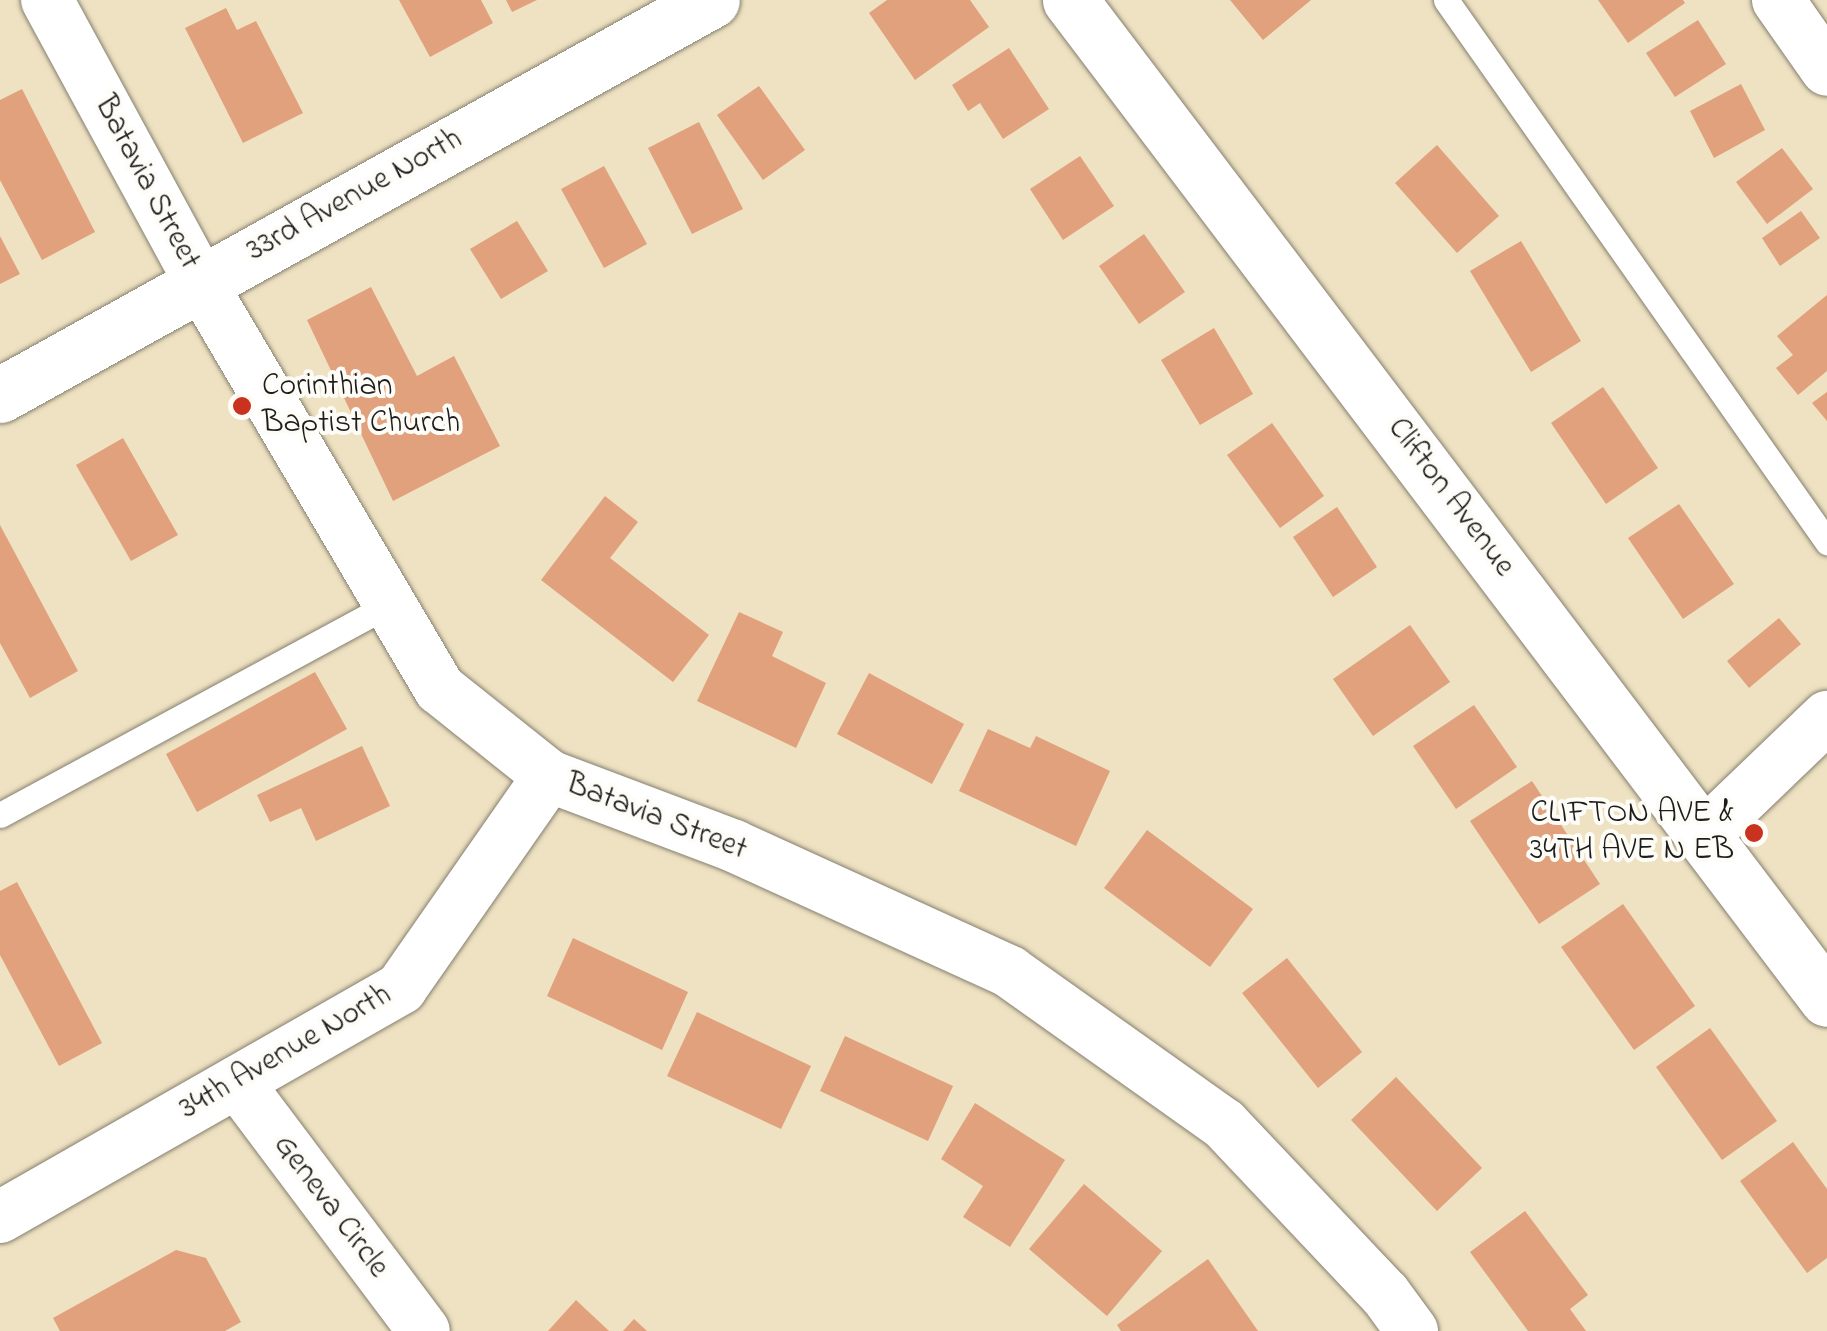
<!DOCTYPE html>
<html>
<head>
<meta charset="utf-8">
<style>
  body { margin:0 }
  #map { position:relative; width:1827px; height:1331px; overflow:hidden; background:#eee2c2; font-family:"Indie Flower",sans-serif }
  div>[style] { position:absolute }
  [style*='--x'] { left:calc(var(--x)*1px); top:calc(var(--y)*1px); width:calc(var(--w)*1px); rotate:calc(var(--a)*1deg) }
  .building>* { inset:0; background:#e0a17c }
  .roads { filter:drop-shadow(0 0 2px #857f6f) drop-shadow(0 0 2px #857f6f) }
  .lane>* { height:25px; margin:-12.5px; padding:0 12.5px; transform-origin:12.5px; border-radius:12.5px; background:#fff }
  .street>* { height:52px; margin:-26px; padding:0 26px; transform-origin:26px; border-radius:26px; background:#fff }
  .secondary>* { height:55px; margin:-27.5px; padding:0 27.5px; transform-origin:27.5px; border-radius:27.5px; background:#fff }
  .dots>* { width:28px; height:28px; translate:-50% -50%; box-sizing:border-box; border:5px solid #fdfcf7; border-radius:50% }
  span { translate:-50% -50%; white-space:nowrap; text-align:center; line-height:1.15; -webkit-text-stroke:8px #fdfcf7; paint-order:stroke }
  .street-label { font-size:32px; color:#1c1c1c }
  .poi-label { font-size:32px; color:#1c1c1c }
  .left { translate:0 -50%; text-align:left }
  .right { translate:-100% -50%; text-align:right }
</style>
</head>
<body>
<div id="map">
  <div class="building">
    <div style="clip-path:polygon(399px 0,481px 0,493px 23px,430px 57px)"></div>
    <div style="clip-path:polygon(506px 0,537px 0,512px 12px)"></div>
    <div style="clip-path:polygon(887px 0,970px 0,989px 27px,915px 80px,869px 13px)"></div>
    <div style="clip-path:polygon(1230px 0,1311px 0,1263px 40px)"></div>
    <div style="clip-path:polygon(1598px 0,1683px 0,1685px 3px,1628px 43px)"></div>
    <div style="clip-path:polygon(226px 8px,237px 30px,256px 21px,303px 113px,243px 143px,185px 28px)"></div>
    <div style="clip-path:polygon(1698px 20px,1726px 64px,1675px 97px,1646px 53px)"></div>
    <div style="clip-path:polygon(1009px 48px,1049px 109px,1003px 139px,980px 103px,968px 111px,952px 85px)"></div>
    <div style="clip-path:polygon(1741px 84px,1765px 130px,1714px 158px,1690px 111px)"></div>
    <div style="clip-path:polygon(759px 86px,805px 150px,763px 180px,717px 115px)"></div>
    <div style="clip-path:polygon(22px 89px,95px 232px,42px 260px,0 180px,0 100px)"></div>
    <div style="clip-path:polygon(699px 122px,743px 209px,692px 234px,648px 148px)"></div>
    <div style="clip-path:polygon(1437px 145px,1499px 216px,1457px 253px,1395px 183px)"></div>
    <div style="clip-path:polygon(1782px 148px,1813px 189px,1767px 224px,1736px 182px)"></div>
    <div style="clip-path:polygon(1080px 156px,1114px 206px,1063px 240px,1030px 189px)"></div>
    <div style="clip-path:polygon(604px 166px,647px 244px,604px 268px,561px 189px)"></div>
    <div style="clip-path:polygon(1801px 211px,1820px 238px,1780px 266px,1762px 238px)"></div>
    <div style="clip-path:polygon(517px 221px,548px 271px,501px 299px,470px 249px)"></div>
    <div style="clip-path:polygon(1144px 234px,1185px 292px,1139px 324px,1099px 266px)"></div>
    <div style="clip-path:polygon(0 236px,20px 274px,0 284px)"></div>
    <div style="clip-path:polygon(1521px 241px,1581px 341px,1531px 372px,1470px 271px)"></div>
    <div style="clip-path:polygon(371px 287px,417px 376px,454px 356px,500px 446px,393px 501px,307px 320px)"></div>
    <div style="clip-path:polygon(1827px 295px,1827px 371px,1798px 395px,1776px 368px,1793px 355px,1777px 336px)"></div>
    <div style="clip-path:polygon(1214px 328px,1253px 394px,1200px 425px,1161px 360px)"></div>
    <div style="clip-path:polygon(1603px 387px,1658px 468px,1606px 504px,1551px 423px)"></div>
    <div style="clip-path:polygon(1827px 392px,1827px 421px,1812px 403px)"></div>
    <div style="clip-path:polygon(1272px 423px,1324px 496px,1280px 528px,1227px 455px)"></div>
    <div style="clip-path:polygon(123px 438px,178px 535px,131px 561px,76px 465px)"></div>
    <div style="clip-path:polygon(605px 496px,638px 522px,610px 558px,709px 635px,673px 682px,541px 580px)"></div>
    <div style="clip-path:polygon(1679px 504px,1734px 584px,1683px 619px,1628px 538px)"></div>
    <div style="clip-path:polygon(1337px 507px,1377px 567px,1333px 597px,1293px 537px)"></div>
    <div style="clip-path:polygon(0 525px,78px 671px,30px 698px,0 643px)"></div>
    <div style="clip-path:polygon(739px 612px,783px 632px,772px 656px,826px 683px,796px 748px,697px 701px)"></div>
    <div style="clip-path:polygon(1779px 618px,1801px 644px,1749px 688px,1727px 661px)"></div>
    <div style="clip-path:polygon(1410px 625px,1450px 682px,1373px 736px,1333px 679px)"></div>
    <div style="clip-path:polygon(315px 672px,347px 729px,197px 812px,166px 754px)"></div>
    <div style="clip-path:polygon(869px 673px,964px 724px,932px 784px,837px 734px)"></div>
    <div style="clip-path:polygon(1474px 705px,1517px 767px,1456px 809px,1413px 746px)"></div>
    <div style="clip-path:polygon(988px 729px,1030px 748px,1036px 736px,1110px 771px,1076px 846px,959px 791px)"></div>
    <div style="clip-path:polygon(362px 746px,390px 806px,316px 841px,301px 808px,270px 822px,257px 795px)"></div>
    <div style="clip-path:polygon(1532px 781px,1600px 884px,1539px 924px,1470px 821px)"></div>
    <div style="clip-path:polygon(1147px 830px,1253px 909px,1210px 967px,1104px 888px)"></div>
    <div style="clip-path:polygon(17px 882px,102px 1043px,59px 1066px,0 955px,0 891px)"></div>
    <div style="clip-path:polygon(1623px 904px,1695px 1006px,1634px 1050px,1561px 947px)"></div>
    <div style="clip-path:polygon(573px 938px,688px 992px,662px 1050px,547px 996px)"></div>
    <div style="clip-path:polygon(1287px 958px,1362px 1052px,1318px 1088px,1242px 993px)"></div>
    <div style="clip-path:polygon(697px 1012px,811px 1066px,781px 1129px,667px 1076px)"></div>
    <div style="clip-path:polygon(1710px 1028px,1777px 1121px,1722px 1160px,1656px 1067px)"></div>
    <div style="clip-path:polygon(845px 1036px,953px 1086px,928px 1141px,820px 1091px)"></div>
    <div style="clip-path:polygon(1396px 1077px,1482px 1168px,1437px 1211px,1351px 1120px)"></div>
    <div style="clip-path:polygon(975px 1103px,1065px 1160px,1010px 1247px,963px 1217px,983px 1186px,941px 1159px)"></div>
    <div style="clip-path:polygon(1793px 1142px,1827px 1189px,1827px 1258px,1807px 1273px,1740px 1181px)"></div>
    <div style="clip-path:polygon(1084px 1184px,1162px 1251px,1107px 1316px,1029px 1249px)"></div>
    <div style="clip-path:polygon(1525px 1211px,1588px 1295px,1570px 1309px,1586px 1331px,1528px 1331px,1470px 1252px)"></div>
    <div style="clip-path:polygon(176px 1250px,206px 1258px,241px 1322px,225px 1331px,60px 1331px,53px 1318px)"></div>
    <div style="clip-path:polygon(1208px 1259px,1258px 1331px,1121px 1331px,1117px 1325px)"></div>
    <div style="clip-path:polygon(576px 1300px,609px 1331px,548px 1331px)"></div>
    <div style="clip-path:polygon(634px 1319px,647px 1331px,623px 1331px)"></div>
  </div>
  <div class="roads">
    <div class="lane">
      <div style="--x:1446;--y:0;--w:663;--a:54.89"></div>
      <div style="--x:0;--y:815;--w:439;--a:-28.4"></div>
    </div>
    <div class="street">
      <div style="--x:47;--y:0;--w:321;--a:61.5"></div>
      <div style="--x:200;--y:282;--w:472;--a:59.5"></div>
      <div style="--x:440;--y:689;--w:139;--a:38.6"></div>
      <div style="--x:549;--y:776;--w:198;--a:20.7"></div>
      <div style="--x:734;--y:846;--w:303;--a:24.5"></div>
      <div style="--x:1010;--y:972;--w:262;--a:35.4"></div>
      <div style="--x:1224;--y:1124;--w:234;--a:46.6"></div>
      <div style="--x:1385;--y:1294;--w:46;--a:53.9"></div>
      <div style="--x:1778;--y:0;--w:85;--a:55"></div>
      <div style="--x:1706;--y:833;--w:168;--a:-43.8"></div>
      <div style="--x:237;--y:1082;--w:311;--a:53.1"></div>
      <div style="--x:0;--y:1217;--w:462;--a:-29.7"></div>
      <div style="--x:401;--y:988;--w:259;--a:-55.1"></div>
    </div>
    <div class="secondary">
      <div style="--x:1070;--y:0;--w:1253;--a:52.85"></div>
      <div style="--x:0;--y:395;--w:814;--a:-29.02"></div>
    </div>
  </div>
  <div class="dots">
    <div style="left:242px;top:406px;background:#c8321e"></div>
    <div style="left:1754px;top:833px;background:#c8321e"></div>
  </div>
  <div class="street-label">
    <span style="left:146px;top:183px;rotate:62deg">Batavia Street</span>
    <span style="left:355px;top:196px;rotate:-29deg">33rd Avenue North</span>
    <span style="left:1450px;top:498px;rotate:53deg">Clifton Avenue</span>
    <span style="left:656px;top:818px;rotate:21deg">Batavia Street</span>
    <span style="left:286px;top:1053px;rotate:-30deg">34th Avenue North</span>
    <span style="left:330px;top:1207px;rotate:53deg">Geneva Circle</span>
  </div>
  <div class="poi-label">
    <span class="left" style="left:262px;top:406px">Corinthian<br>Baptist Church</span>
    <span class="right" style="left:1734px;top:833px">CLIFTON AVE &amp;<br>34TH AVE N EB</span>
  </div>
</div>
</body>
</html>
